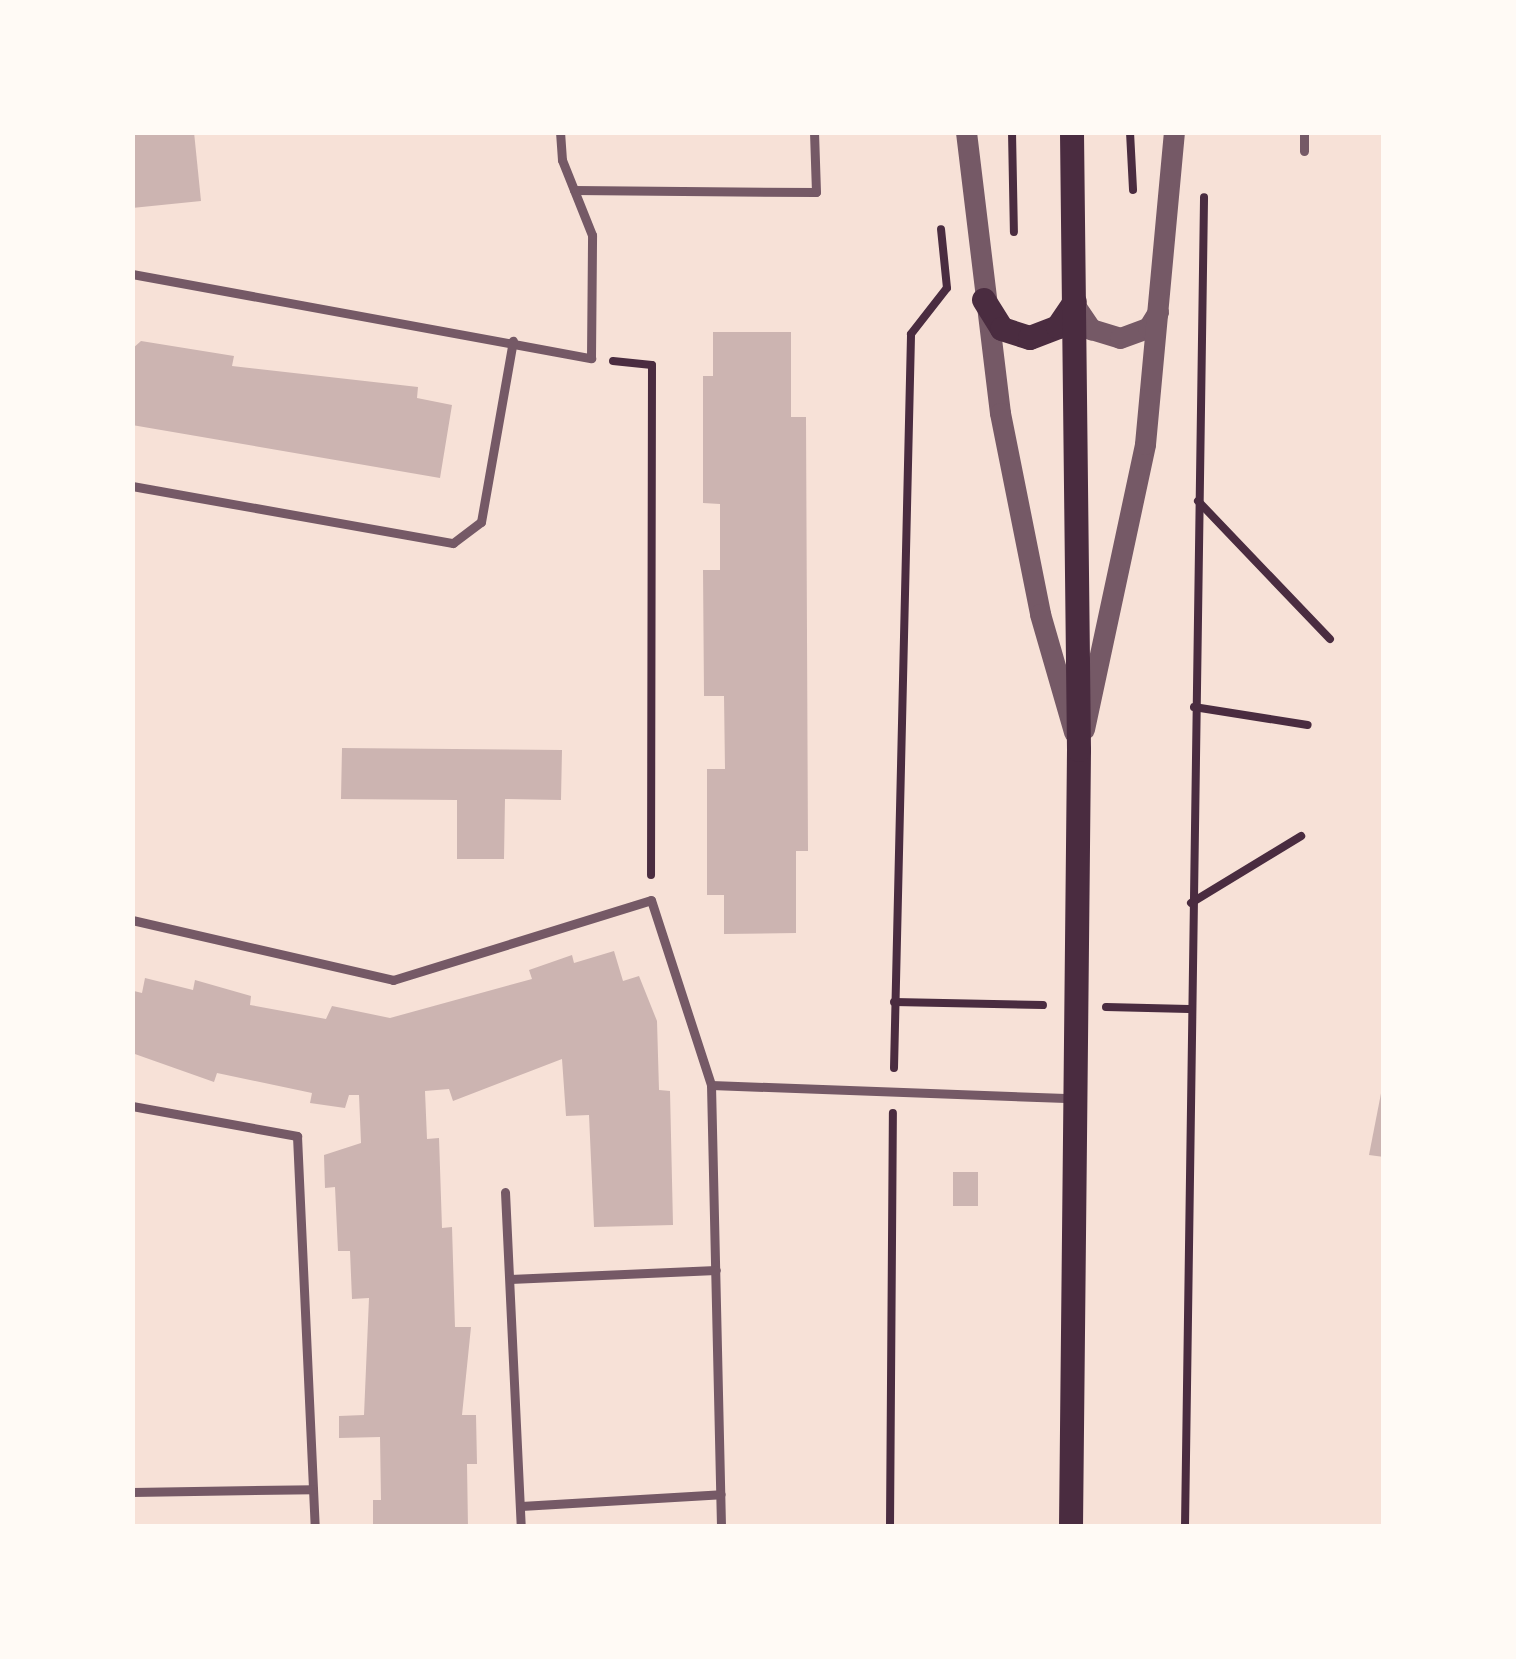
<!DOCTYPE html>
<html>
<head>
<meta charset="utf-8">
<style>
  body { margin:0 }
  #map { position:relative; width:1516px; height:1659px; overflow:hidden; background:#f7e1d7; font-family:"Sofia Sans Condensed",sans-serif }
  div>[style] { position:absolute }
  [style*='--x'] { left:calc(var(--x)*1px); top:calc(var(--y)*1px); width:calc(var(--w)*1px); rotate:calc(var(--a)*1deg) }
  .building>* { inset:0; background:#ccb4b1 }
  .path>* { height:8px; margin:-4px; padding:0 4px; transform-origin:4px; border-radius:4px; background:#4a2c40 }
  .service>* { height:9px; margin:-4.5px; padding:0 4.5px; transform-origin:4.5px; border-radius:4.5px; background:#755966 }
  .tertiary>* { height:21px; margin:-10.5px; padding:0 10.5px; transform-origin:10.5px; border-radius:10.5px; background:#755966 }
  .secondary>* { height:24px; margin:-12px; padding:0 12px; transform-origin:12px; border-radius:12px; background:#4a2c40 }
  span { translate:-50% -50%; white-space:nowrap; text-align:center; line-height:1.15; -webkit-text-stroke:9px #fffaf5; paint-order:stroke }
  .frame { position:absolute; inset:0; border:135px solid #fffaf5; pointer-events:none }
</style>
</head>
<body>
<div id="map">
  <div class="building">
    <div style="clip-path:polygon(132px 132px,194px 132px,201px 201px,132px 208px)"></div>
    <div style="clip-path:polygon(713px 332px,791px 332px,791px 417px,806px 417px,808px 851px,796px 851px,796px 933px,724px 934px,724px 895px,707px 895px,707px 769px,725px 769px,724px 696px,704px 696px,703px 570px,720px 570px,720px 504px,703px 503px,703px 376px,713px 376px)"></div>
    <div style="clip-path:polygon(141px 341px,234px 356px,232px 366px,418px 387px,417px 398px,452px 405px,440px 478px,132px 425px,132px 349px)"></div>
    <div style="clip-path:polygon(342px 748px,562px 750px,561px 800px,505px 799px,504px 859px,457px 859px,457px 800px,341px 799px)"></div>
    <div style="clip-path:polygon(614px 951px,623px 981px,639px 976px,657px 1021px,659px 1090px,670px 1091px,673px 1225px,594px 1227px,589px 1115px,566px 1116px,562px 1059px,453px 1101px,449px 1089px,425px 1091px,427px 1139px,439px 1138px,442px 1228px,452px 1227px,455px 1327px,471px 1327px,462px 1415px,476px 1415px,477px 1464px,467px 1464px,468px 1527px,373px 1527px,373px 1500px,381px 1500px,380px 1437px,339px 1438px,339px 1416px,364px 1415px,369px 1298px,352px 1299px,350px 1251px,338px 1251px,335px 1187px,325px 1188px,324px 1155px,361px 1143px,359px 1095px,349px 1095px,345px 1108px,310px 1103px,312px 1093px,217px 1073px,214px 1082px,132px 1053px,134px 991px,142px 993px,145px 978px,193px 990px,195px 980px,251px 996px,250px 1005px,326px 1019px,332px 1006px,390px 1018px,532px 979px,529px 970px,572px 955px,574px 963px)"></div>
    <div style="clip-path:polygon(1384px 1078px,1384px 1157px,1369px 1155px)"></div>
    <div style="clip-path:polygon(953px 1172px,978px 1172px,978px 1206px,953px 1206px)"></div>
  </div>
  <div class="path">
    <div style="--x:1012;--y:132;--w:100;--a:88.9"></div>
    <div style="--x:1130;--y:132;--w:58;--a:87"></div>
    <div style="--x:613;--y:361;--w:39;--a:6"></div>
    <div style="--x:652;--y:365;--w:510;--a:90.11"></div>
    <div style="--x:1198;--y:501;--w:191;--a:46.3"></div>
    <div style="--x:1194;--y:707;--w:115;--a:9"></div>
    <div style="--x:1191;--y:903;--w:129;--a:-31.3"></div>
    <div style="--x:894;--y:1002;--w:149;--a:1.2"></div>
    <div style="--x:1106;--y:1007;--w:83;--a:1.4"></div>
    <div style="--x:894;--y:1068;--w:734;--a:-88.67"></div>
    <div style="--x:911;--y:334;--w:58;--a:-52"></div>
    <div style="--x:947;--y:288;--w:59;--a:-95.8"></div>
    <div style="--x:890;--y:1527;--w:414;--a:-89.6"></div>
    <div style="--x:1185;--y:1527;--w:1330;--a:-89.18"></div>
  </div>
  <div class="service">
    <div style="--x:1304;--y:151;--w:19;--a:-90"></div>
    <div style="--x:574;--y:190;--w:242;--a:0.5"></div>
    <div style="--x:816;--y:192;--w:60;--a:-91.9"></div>
    <div style="--x:132;--y:274;--w:467;--a:10.4"></div>
    <div style="--x:591;--y:358;--w:123;--a:-89.5"></div>
    <div style="--x:592;--y:235;--w:81;--a:-111.8"></div>
    <div style="--x:562;--y:160;--w:28;--a:-94"></div>
    <div style="--x:132;--y:486;--w:326;--a:10.1"></div>
    <div style="--x:453;--y:543;--w:35;--a:-37"></div>
    <div style="--x:481;--y:522;--w:184;--a:-80"></div>
    <div style="--x:132;--y:920;--w:268;--a:12.9"></div>
    <div style="--x:393;--y:980;--w:270;--a:-17.2"></div>
    <div style="--x:651;--y:900;--w:194;--a:72"></div>
    <div style="--x:711;--y:1085;--w:442;--a:88.7"></div>
    <div style="--x:711;--y:1085;--w:362;--a:2.1"></div>
    <div style="--x:132;--y:1106;--w:168;--a:10.3"></div>
    <div style="--x:297;--y:1136;--w:391;--a:87.4"></div>
    <div style="--x:505;--y:1192;--w:335;--a:87.3"></div>
    <div style="--x:510;--y:1279;--w:206;--a:-2.5"></div>
    <div style="--x:132;--y:1492;--w:181;--a:-0.9"></div>
    <div style="--x:521;--y:1506;--w:200;--a:-3.4"></div>
  </div>
  <div class="tertiary">
    <div style="--x:966;--y:132;--w:283;--a:83.1"></div>
    <div style="--x:1000;--y:413;--w:205;--a:78.7"></div>
    <div style="--x:1040;--y:614;--w:123;--a:73.9"></div>
    <div style="--x:1076;--y:307;--w:27;--a:56"></div>
    <div style="--x:1091;--y:329;--w:30;--a:17"></div>
    <div style="--x:1120;--y:338;--w:30;--a:-20"></div>
    <div style="--x:1148;--y:328;--w:19;--a:-58"></div>
    <div style="--x:1084;--y:729;--w:291;--a:-77.9"></div>
    <div style="--x:1145;--y:444;--w:313;--a:-84.7"></div>
  </div>
  <div class="secondary">
    <div style="--x:984;--y:300;--w:34;--a:58"></div>
    <div style="--x:1002;--y:329;--w:29;--a:18"></div>
    <div style="--x:1030;--y:338;--w:30;--a:-21"></div>
    <div style="--x:1058;--y:327;--w:30;--a:-56"></div>
    <div style="--x:1071;--y:1527;--w:777;--a:-89.41"></div>
    <div style="--x:1079;--y:750;--w:618;--a:-90.65"></div>
  </div>
  <div class="frame"></div>
</div>
</body>
</html>
